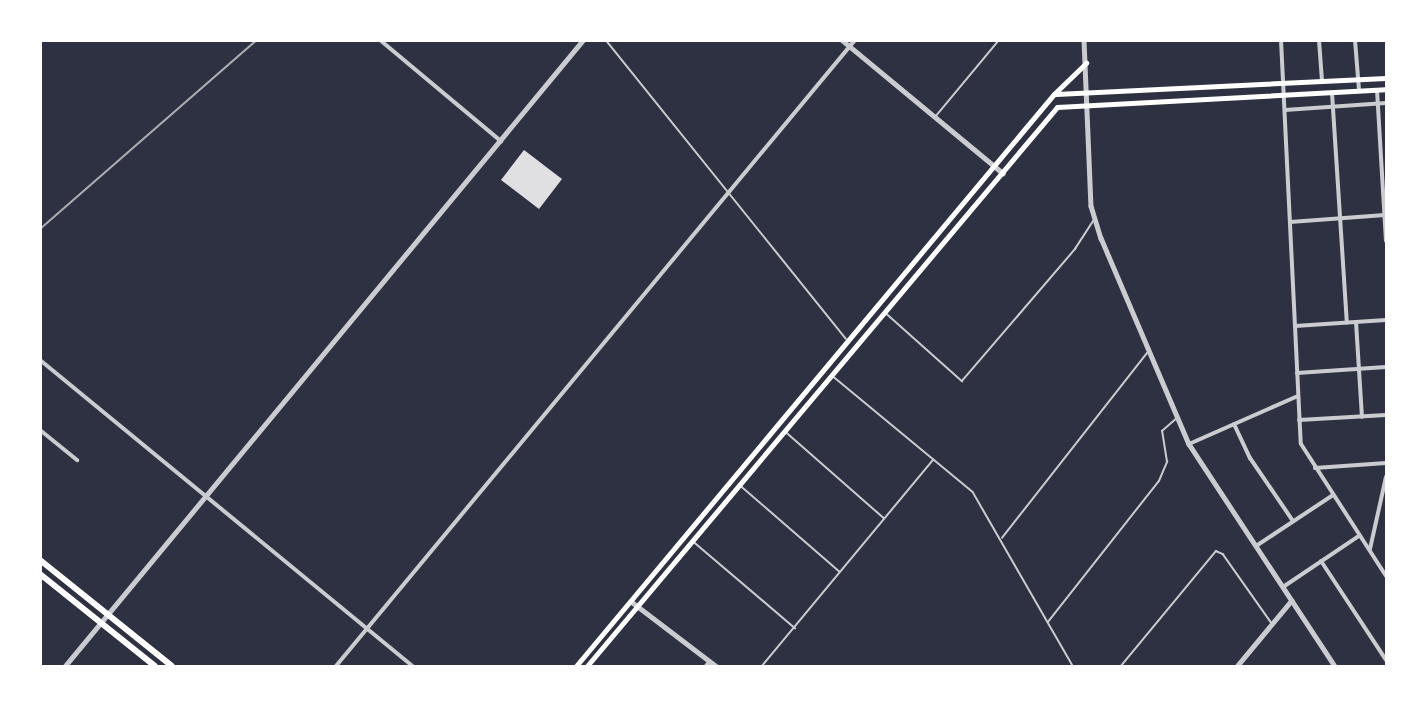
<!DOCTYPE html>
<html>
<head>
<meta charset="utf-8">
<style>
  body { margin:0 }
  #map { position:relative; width:1427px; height:707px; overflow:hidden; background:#2d3142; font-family:"Space Grotesk",sans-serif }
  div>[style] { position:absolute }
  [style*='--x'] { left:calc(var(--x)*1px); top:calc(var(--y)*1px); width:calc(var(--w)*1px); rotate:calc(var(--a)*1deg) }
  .building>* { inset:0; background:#e0e0e3 }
  .service>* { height:1.5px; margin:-0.75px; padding:0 0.75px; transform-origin:0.75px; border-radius:0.75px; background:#caccd0 }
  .minor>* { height:4px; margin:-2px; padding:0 2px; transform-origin:2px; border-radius:2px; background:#caccd0 }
  .tertiary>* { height:4.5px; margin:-2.25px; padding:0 2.25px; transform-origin:2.25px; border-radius:2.25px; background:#caccd0 }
  .secondary>* { height:5px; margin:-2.5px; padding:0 2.5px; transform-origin:2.5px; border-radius:2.5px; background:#fff }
  .primary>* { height:6px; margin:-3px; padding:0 3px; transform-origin:3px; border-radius:3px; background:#fff }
  .rail>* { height:2px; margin:-1px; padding:0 1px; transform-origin:1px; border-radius:1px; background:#abadb3 }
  span { translate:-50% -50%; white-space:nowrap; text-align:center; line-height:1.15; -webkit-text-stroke:5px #fff; paint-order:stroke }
  .frame { position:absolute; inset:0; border:42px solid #fff; pointer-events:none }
</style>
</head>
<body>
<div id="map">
  <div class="building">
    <div style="clip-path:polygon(524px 150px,562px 179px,539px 209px,501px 180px)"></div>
  </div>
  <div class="service">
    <div style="--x:606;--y:40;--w:383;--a:51.2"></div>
    <div style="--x:936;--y:116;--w:99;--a:-50.3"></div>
    <div style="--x:887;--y:314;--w:101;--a:41.8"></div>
    <div style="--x:962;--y:381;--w:174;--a:-49.4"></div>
    <div style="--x:1075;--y:249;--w:33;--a:-57"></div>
    <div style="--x:834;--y:377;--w:180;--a:39.6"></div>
    <div style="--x:973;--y:492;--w:201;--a:60.1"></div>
    <div style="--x:786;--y:432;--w:130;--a:41.3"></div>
    <div style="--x:741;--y:486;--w:130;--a:40.9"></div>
    <div style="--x:1002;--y:538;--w:235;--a:-51.9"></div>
    <div style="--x:694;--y:542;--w:133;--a:40.4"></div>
    <div style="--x:1048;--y:622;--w:179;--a:-51.8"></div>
    <div style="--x:1159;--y:481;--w:21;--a:-67"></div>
    <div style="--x:1167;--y:462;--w:31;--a:-99"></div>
    <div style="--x:1162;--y:431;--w:20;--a:-41"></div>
    <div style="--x:762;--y:666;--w:268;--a:-50.3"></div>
    <div style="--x:1121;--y:666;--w:149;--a:-50.4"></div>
    <div style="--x:1216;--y:551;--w:8;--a:23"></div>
    <div style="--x:1223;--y:554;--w:83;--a:54.8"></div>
  </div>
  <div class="minor">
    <div style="--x:380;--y:40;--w:158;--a:39.9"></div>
    <div style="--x:1281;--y:40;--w:404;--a:87.2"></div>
    <div style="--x:1301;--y:444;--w:157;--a:57.2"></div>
    <div style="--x:1319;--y:40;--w:41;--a:85.8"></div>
    <div style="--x:1355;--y:40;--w:50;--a:85.4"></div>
    <div style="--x:1377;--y:90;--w:151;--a:86.6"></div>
    <div style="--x:1332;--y:93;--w:230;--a:86.3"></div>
    <div style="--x:1285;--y:110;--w:101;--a:-4"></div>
    <div style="--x:1290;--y:222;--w:95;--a:-4.2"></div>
    <div style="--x:1356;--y:322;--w:95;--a:86.4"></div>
    <div style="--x:1295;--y:326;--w:91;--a:-3.8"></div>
    <div style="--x:40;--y:360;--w:482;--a:39.4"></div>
    <div style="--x:1297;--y:373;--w:89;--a:-3.9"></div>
    <div style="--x:1299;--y:420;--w:87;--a:-3.3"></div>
    <div style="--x:1234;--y:424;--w:38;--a:65"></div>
    <div style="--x:1250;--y:458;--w:76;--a:55.7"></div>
    <div style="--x:40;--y:430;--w:48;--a:39"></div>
    <div style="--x:1189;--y:444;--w:119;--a:-23.8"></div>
    <div style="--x:1315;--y:468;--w:71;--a:-4"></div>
    <div style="--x:1256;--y:546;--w:92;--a:-33.5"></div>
    <div style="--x:1370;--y:549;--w:74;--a:-77.5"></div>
    <div style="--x:1321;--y:561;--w:118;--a:56.7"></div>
    <div style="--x:1283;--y:587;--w:92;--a:-33.9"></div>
    <div style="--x:336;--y:666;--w:813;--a:-50.34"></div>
    <div style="--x:706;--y:666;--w:6;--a:-51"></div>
  </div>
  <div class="tertiary">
    <div style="--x:842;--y:40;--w:209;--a:39.6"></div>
    <div style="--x:1084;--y:40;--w:166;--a:87.6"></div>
    <div style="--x:1091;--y:206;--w:34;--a:73"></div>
    <div style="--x:1101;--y:238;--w:224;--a:66.9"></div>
    <div style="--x:1189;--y:444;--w:266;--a:56.7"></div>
    <div style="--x:632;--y:602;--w:106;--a:37.3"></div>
    <div style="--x:65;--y:666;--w:813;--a:-50.39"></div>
    <div style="--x:1237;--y:666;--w:85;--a:-50.3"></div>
  </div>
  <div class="secondary">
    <div style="--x:1056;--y:94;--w:330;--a:-2.8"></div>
    <div style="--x:576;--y:666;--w:745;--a:-50.12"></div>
    <div style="--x:1054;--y:94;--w:45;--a:-44.1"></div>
    <div style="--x:587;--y:666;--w:730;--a:-49.94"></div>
    <div style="--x:1057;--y:107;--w:329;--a:-3.1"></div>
  </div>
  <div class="primary">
    <div style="--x:40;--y:560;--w:169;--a:38.8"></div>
    <div style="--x:40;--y:574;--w:147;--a:38.7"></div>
  </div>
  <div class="rail">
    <div style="--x:40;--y:229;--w:288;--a:-41.1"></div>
  </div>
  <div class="frame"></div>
</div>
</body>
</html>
